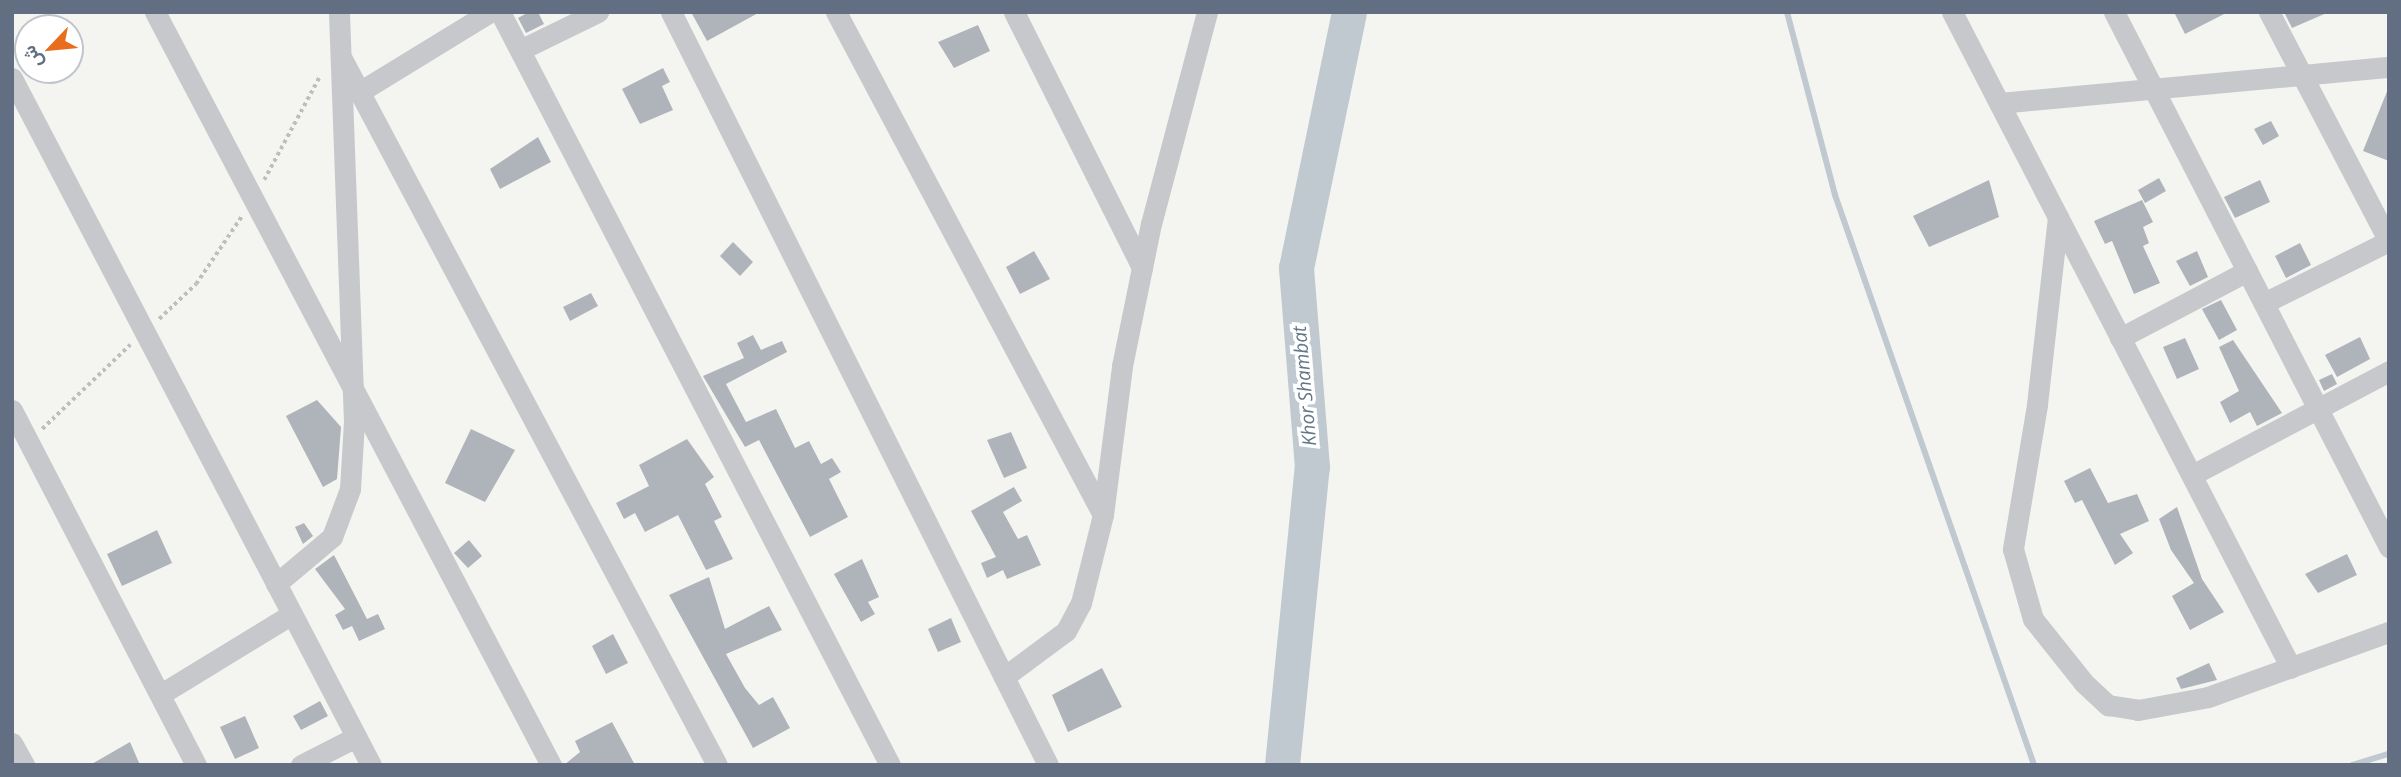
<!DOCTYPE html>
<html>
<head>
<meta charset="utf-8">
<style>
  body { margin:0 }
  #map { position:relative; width:2401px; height:777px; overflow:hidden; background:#f4f5f0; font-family:"Open Sans",Vazirmatn,sans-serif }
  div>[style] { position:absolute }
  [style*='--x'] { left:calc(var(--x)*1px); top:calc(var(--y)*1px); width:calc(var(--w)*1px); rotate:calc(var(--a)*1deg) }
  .stream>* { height:6px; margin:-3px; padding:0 3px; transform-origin:3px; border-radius:3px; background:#c1c9d0 }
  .river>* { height:35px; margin:-17.5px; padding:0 17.5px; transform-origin:17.5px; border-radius:17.5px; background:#c1c9d0 }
  .building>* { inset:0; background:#aeb4ba }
  .path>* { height:3.5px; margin-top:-1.75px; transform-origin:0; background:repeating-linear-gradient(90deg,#bdbec0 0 3.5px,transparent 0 7px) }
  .minor>* { height:21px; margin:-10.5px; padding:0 10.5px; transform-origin:10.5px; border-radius:10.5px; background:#c6c8cc }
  span { translate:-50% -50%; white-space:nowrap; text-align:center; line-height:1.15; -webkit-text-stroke:7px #fff; paint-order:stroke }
  .water-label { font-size:19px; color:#637787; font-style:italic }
  .frame { position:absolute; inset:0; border:14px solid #626f82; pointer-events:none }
  .north { position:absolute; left:14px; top:14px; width:70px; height:70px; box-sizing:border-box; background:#fff; border:2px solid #c0c5cd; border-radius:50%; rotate:244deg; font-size:19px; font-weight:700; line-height:28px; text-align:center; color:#626f82 }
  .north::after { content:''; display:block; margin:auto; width:24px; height:32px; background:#e86d1c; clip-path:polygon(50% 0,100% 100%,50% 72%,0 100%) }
</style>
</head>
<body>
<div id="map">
  <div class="stream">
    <div style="--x:1787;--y:12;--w:189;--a:75.3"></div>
    <div style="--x:1835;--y:195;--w:604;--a:70.75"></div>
    <div style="--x:2352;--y:765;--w:39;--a:-17"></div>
  </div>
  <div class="river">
    <div style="--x:1282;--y:765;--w:300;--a:-84.3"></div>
    <div style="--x:1312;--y:467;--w:200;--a:-94.6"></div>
    <div style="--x:1296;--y:268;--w:261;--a:-78.3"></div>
  </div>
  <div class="building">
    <div style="clip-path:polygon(529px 12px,538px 12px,544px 24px,526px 33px,518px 18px)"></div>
    <div style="clip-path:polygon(691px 12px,760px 12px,707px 41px)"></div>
    <div style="clip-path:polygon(2174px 12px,2228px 12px,2185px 34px)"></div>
    <div style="clip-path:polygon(2284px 12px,2329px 12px,2292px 28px)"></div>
    <div style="clip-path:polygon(978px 25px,990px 51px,954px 68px,938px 42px)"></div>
    <div style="clip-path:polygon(663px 68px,670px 82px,662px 86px,673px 110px,640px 124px,622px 89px)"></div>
    <div style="clip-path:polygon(2388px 89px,2389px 89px,2389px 161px,2363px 151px)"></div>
    <div style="clip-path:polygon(2271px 121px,2279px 136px,2263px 145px,2254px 129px)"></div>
    <div style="clip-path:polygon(538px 137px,551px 162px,500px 189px,490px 169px)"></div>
    <div style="clip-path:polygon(2159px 178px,2166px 191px,2145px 203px,2138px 190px)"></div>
    <div style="clip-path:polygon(1989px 180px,1999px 217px,1929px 247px,1913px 216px)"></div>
    <div style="clip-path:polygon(2260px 180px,2270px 202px,2235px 218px,2224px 197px)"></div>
    <div style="clip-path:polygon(2142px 200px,2153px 222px,2143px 227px,2149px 243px,2143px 246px,2160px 283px,2134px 294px,2112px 241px,2105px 244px,2094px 221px)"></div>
    <div style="clip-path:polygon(733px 242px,753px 262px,740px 276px,720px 256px)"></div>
    <div style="clip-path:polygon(2300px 243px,2311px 265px,2286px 278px,2275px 256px)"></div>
    <div style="clip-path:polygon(1034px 251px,1050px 279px,1020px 294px,1006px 267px)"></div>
    <div style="clip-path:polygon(2197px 251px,2208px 277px,2190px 286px,2176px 261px)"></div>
    <div style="clip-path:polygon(591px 293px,598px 306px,570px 321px,563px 307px)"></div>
    <div style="clip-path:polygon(2221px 300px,2237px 330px,2219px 340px,2202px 309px)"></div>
    <div style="clip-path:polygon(753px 335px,761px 350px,782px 341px,787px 352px,726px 384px,746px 422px,776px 409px,795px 448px,809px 441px,821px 464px,832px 458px,841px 472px,829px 479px,848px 517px,810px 537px,759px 440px,745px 447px,703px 376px,744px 358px,737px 343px)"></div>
    <div style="clip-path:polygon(2360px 337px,2370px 359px,2337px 377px,2325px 355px)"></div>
    <div style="clip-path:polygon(2185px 338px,2199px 369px,2177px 379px,2163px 347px)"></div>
    <div style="clip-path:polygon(2233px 340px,2282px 413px,2257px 426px,2250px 412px,2230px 423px,2220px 402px,2239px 391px,2219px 347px)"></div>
    <div style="clip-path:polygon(2332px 374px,2337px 384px,2324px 391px,2319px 380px)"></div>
    <div style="clip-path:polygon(317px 400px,341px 427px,337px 479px,323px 487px,286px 416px)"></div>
    <div style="clip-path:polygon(471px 429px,515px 450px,485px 502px,445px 483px)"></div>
    <div style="clip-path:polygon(1011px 432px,1027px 468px,1004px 478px,987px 440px)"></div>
    <div style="clip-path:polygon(687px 439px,714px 477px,705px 484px,722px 517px,714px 521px,733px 559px,706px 570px,678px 515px,645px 532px,635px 513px,624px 519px,616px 503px,649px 486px,639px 465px)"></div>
    <div style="clip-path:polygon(2090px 468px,2108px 503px,2137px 494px,2149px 521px,2120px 534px,2133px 553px,2115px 565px,2082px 500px,2075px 503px,2064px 481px)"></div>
    <div style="clip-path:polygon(1014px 487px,1022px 501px,1003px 512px,1018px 539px,1027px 535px,1041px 565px,1007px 579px,1003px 570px,987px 578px,981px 563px,996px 557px,971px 511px)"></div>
    <div style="clip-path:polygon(2177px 507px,2202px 579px,2224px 612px,2190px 630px,2172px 596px,2194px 583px,2171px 550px,2159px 519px)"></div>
    <div style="clip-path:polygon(304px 523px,313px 536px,303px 544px,295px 527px)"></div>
    <div style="clip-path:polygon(157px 530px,172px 563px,122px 586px,107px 554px)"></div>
    <div style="clip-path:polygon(469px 540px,482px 556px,468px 568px,454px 553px)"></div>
    <div style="clip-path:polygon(2347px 554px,2357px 575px,2318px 593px,2305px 574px)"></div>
    <div style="clip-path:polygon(334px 555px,367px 619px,378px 614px,385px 629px,359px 641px,352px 626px,343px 630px,335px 615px,345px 609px,315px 569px)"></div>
    <div style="clip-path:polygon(862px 559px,879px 597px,868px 602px,875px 614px,861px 622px,834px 574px)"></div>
    <div style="clip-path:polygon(709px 577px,725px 629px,769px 606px,782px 630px,726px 654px,745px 688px,759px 705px,773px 697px,790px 728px,753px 748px,669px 595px)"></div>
    <div style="clip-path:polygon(951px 618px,961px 642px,938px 652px,928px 629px)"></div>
    <div style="clip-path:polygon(613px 634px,628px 663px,606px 674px,592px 646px)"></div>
    <div style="clip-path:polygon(2209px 663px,2217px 680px,2181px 689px,2176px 678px)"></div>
    <div style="clip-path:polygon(1102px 668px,1122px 707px,1068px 732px,1052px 695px)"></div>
    <div style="clip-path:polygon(320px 701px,328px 716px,301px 730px,293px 716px)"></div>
    <div style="clip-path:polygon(245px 716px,259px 748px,235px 759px,220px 727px)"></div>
    <div style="clip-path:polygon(612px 722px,635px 765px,564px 765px,580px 752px,575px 741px)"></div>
    <div style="clip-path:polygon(130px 742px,140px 765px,90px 765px)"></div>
  </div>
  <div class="path">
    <div style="--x:264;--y:180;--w:118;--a:-61.7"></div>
    <div style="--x:159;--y:319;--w:51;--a:-43.4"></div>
    <div style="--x:196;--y:284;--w:82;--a:-55.9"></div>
    <div style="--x:42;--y:429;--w:122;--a:-43.7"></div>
  </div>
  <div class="minor">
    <div style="--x:155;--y:12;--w:851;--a:62.26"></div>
    <div style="--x:500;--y:12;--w:848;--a:62.62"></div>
    <div style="--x:671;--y:12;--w:842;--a:63.4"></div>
    <div style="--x:836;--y:12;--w:569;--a:62.04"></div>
    <div style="--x:1014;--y:12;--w:286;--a:63.4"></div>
    <div style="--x:1952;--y:12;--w:738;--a:62.67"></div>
    <div style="--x:2114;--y:12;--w:602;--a:62.8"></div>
    <div style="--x:2269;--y:12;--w:259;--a:62.4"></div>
    <div style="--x:520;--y:50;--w:87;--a:-26"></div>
    <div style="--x:342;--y:59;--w:799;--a:62.02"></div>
    <div style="--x:12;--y:78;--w:775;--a:62.41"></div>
    <div style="--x:361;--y:91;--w:151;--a:-31.5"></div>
    <div style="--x:1999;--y:103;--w:392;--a:-5.3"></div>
    <div style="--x:2058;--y:217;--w:189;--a:96.4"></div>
    <div style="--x:2037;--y:405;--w:146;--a:99.5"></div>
    <div style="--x:2013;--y:549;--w:73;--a:74.1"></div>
    <div style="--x:2033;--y:619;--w:82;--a:51.4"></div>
    <div style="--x:2084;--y:683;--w:33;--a:43"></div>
    <div style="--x:2108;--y:705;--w:30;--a:9"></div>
    <div style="--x:2138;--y:710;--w:71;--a:-10.5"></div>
    <div style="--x:2208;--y:697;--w:192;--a:-19.8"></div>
    <div style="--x:2264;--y:303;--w:140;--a:-26.4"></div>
    <div style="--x:2120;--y:338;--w:144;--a:-27.8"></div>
    <div style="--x:12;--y:410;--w:400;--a:62.6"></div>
    <div style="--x:2192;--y:475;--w:223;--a:-27.8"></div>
    <div style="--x:276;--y:584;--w:73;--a:-40"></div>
    <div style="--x:332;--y:537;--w:51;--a:-69.4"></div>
    <div style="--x:350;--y:489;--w:67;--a:-86.6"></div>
    <div style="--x:354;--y:422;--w:410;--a:-92.1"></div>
    <div style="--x:1004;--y:677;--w:77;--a:-36.6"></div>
    <div style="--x:1066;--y:631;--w:32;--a:-62"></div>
    <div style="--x:1081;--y:603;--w:91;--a:-76"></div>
    <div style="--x:1103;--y:515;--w:150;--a:-82.7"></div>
    <div style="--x:1122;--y:366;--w:145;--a:-78.5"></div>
    <div style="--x:1151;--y:224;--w:219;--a:-75.2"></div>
    <div style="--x:161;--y:694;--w:153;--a:-31.4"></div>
    <div style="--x:12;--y:743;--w:25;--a:61"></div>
    <div style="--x:301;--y:765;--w:62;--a:-27"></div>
  </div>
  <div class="water-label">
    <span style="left:1305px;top:386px;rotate:-95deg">Khor Shambat</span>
  </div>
  <div class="frame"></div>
  <div class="north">ش</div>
</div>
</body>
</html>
